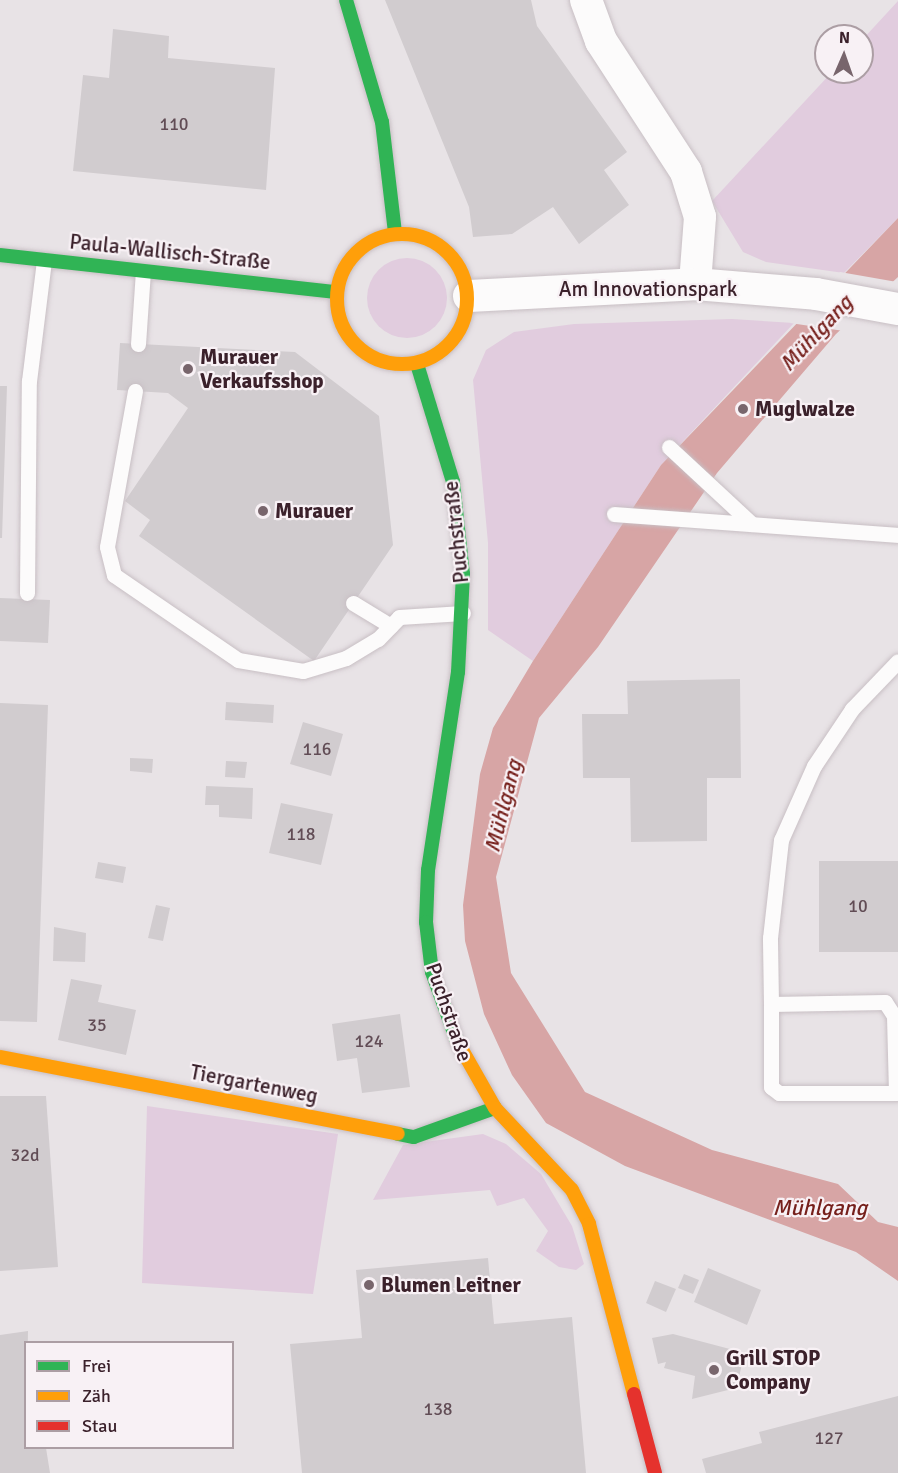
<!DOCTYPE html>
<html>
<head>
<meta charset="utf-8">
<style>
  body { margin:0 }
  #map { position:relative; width:898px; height:1473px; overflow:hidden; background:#e8e3e6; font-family:Signika,sans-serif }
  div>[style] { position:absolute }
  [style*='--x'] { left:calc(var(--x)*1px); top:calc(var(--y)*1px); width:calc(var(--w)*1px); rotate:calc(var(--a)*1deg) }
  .green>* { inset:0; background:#e1ccde }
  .round { border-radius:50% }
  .water>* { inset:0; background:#d7a5a5 }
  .pier>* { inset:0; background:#e8e3e6 }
  .building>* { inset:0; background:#d1cccf }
  .roads { filter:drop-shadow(0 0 2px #c8bfc4) drop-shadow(0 0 2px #c8bfc4) }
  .lane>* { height:15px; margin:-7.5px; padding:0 7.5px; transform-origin:7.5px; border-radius:7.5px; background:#fcfbfb }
  .street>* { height:32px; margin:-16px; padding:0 16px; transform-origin:16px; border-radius:16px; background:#fcfbfb }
  .fast>* { height:14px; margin:-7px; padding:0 7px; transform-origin:7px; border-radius:7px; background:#30b455 }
  .slow>* { height:14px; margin:-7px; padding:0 7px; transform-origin:7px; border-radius:7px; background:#ff9f0a }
  .slow>.ring { margin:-7px; padding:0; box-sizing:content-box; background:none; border:14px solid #ff9f0a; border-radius:50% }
  .jam>* { height:14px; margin:-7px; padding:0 7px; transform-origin:7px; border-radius:7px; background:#e5322d }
  .dots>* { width:16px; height:16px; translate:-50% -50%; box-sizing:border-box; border:3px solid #f8f1f5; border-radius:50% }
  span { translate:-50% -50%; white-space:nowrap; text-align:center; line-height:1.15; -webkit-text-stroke:4.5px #f8f1f5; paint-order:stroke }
  .number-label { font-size:18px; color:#614c55 }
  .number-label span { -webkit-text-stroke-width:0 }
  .street-label { font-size:21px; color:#3b212b }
  .poi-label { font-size:21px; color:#3b212b; font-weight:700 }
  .left { translate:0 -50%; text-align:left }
  .water-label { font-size:22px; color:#76201c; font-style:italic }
  .legend { position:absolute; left:24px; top:1341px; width:210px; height:108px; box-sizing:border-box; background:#f8f1f5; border:2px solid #ac9ea4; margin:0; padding:8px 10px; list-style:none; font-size:18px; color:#3b212b }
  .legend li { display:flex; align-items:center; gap:12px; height:30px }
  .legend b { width:30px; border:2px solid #ac9ea4 }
  .north { position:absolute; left:814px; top:24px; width:60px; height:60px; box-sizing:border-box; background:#f8f1f5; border:2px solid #ac9ea4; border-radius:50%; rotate:2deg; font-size:16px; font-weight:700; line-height:24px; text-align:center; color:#3b212b }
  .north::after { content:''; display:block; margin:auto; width:21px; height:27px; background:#78656c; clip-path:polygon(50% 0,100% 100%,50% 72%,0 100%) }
</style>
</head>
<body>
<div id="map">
  <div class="green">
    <div style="clip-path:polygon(898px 1px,898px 218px,844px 273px,766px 262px,743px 252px,712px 201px,832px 72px,862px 72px,862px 40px)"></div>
    <div class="round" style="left:367px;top:258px;width:80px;height:80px"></div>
    <div style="clip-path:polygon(732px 319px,794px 323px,661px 465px,533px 661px,488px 630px,488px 543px,473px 380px,486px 350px,514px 332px,574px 324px)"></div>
    <div style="clip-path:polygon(147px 1106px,338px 1134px,313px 1294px,142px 1283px)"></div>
    <div style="clip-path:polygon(483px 1134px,506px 1144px,541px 1174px,572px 1226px,584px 1264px,576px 1270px,559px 1267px,536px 1251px,548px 1231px,524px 1198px,497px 1206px,490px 1190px,373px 1200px,403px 1145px)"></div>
  </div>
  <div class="water">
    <div style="clip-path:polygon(898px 218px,898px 277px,836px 334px,717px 473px,598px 647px,539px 718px,496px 877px,511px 973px,585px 1092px,712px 1150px,838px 1184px,878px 1222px,898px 1227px,898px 1281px,856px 1252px,625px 1166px,546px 1123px,512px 1075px,484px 1014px,465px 941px,463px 905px,480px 774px,493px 728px,533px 661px,661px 465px)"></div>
  </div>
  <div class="pier">
    <div style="clip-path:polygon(840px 272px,897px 282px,844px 331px,790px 323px)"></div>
  </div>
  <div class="building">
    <div style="clip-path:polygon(385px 0,531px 0,537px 26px,627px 152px,604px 170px,629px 205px,579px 244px,553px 207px,512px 234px,473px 237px,469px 207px)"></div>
    <div style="clip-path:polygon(113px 29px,169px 36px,168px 58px,275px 68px,266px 190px,73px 171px,83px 75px,109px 78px)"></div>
    <div style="clip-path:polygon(120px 343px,295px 352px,379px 416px,393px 545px,314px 661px,139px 536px,150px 520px,125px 501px,188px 408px,168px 393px,117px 390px)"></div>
    <div style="clip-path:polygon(0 386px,7px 386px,2px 538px,0 538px)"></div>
    <div style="clip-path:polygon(0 598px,50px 600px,48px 643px,0 641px)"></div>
    <div style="clip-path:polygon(740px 679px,741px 778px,707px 778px,707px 841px,631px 842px,630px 778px,583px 778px,582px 714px,628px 714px,627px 681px)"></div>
    <div style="clip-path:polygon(226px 702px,274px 705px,273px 723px,225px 720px)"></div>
    <div style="clip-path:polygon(0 703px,48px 705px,37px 1022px,0 1021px)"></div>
    <div style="clip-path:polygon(303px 722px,343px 734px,331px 776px,290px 764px)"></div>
    <div style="clip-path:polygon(130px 758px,153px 759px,152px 773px,130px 771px)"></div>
    <div style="clip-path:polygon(226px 761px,247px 762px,245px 778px,225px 777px)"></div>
    <div style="clip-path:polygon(206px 786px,253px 788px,252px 819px,219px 817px,219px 805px,205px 805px)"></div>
    <div style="clip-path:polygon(281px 803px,333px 814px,321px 865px,269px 853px)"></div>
    <div style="clip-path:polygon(819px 861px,898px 861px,898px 952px,819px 952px)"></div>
    <div style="clip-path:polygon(98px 862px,126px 867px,123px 883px,95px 878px)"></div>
    <div style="clip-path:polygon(156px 905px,170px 908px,163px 941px,148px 938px)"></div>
    <div style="clip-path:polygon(54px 927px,86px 933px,85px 962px,53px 961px)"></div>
    <div style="clip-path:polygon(71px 979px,102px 985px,98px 1002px,136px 1010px,126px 1055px,58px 1040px)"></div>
    <div style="clip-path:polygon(400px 1014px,410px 1087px,362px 1093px,357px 1058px,337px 1061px,332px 1024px)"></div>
    <div style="clip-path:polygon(0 1096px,46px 1096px,58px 1267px,0 1271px)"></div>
    <div style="clip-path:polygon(488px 1258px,494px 1324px,572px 1317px,586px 1473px,302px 1473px,290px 1344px,362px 1338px,356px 1270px)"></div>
    <div style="clip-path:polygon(708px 1268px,761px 1290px,747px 1325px,694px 1302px)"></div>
    <div style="clip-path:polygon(684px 1274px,699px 1280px,693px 1294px,678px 1288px)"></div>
    <div style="clip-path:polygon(655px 1281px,676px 1289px,666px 1312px,646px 1303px)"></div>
    <div style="clip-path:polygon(28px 1331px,26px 1448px,46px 1448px,50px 1473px,0 1473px,0 1335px)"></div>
    <div style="clip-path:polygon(673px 1334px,745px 1353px,736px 1388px,692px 1399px,695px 1376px,664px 1368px,666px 1362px,658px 1364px,652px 1338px)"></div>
    <div style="clip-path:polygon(898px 1396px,898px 1473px,706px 1473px,702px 1459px,762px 1443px,759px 1432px)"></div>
  </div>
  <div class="roads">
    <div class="lane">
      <div style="--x:138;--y:344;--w:73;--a:-86.1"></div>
      <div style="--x:135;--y:391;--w:158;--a:100.2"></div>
      <div style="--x:107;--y:547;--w:29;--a:76"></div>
      <div style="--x:114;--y:575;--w:150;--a:34.4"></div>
      <div style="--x:238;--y:660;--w:66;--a:9.6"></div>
      <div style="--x:303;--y:671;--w:45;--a:-16.8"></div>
      <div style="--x:346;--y:658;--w:37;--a:-31"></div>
      <div style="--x:378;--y:639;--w:30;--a:-46"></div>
      <div style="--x:399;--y:617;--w:64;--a:-3.6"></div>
      <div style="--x:669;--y:447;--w:113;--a:42.9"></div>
      <div style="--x:614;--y:514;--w:285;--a:4.2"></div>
      <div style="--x:27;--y:593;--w:212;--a:-89.5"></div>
      <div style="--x:29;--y:381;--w:122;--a:-82.9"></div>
      <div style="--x:353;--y:603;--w:44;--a:31.2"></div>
      <div style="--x:885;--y:1002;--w:17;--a:57"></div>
      <div style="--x:894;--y:1016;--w:77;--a:88.5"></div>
      <div style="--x:896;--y:1093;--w:117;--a:180"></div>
      <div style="--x:779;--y:1093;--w:10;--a:-143"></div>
      <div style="--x:771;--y:1087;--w:83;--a:-90"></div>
      <div style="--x:771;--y:1004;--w:114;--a:-1"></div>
      <div style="--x:771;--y:1004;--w:66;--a:-90.9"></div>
      <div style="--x:770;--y:938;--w:99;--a:-83.6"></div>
      <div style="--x:781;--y:840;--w:81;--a:-66"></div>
      <div style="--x:814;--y:766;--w:69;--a:-56.3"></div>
      <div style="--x:852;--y:709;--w:66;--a:-46.2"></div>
    </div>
    <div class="street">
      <div style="--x:586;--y:0;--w:44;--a:69.9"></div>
      <div style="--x:601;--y:41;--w:156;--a:57"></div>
      <div style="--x:686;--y:172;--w:47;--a:72.7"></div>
      <div style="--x:700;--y:217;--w:67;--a:94.3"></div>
      <div style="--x:469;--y:296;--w:226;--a:-3"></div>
      <div style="--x:695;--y:284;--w:121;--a:4.7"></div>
      <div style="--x:816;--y:294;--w:83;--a:10.4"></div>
    </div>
    <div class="fast">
      <div style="--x:346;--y:0;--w:127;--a:73.6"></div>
      <div style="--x:382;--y:122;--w:112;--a:83.3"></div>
      <div style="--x:0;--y:255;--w:338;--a:6.3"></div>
      <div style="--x:417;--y:364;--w:123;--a:73"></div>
      <div style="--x:453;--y:482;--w:93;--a:83.8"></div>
      <div style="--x:463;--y:574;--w:98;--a:92.9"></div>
      <div style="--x:458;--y:672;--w:200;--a:98.6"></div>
      <div style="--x:428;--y:870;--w:52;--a:92.2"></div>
      <div style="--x:426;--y:922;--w:50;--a:83.2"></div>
      <div style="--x:432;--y:972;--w:73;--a:70.1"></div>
      <div style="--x:398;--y:1134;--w:16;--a:11"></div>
      <div style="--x:414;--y:1137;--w:86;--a:-19.7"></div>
    </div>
    <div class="slow">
      <div class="ring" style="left:337px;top:234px;width:116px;height:116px"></div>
      <div style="--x:457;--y:1041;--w:77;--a:60.4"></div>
      <div style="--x:495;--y:1108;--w:112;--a:46.8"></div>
      <div style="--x:572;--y:1190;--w:38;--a:63"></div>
      <div style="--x:589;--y:1224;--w:176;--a:75.2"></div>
      <div style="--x:0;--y:1057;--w:405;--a:10.9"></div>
    </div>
    <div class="jam">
      <div style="--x:634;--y:1394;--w:82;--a:75.1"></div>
    </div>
  </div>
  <div class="dots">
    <div style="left:188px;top:369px;background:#78656c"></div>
    <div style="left:743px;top:409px;background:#78656c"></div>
    <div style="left:263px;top:511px;background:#78656c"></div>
    <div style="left:369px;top:1285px;background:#78656c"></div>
    <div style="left:714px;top:1370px;background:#78656c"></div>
  </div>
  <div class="number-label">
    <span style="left:174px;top:124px">110</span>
    <span style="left:317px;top:749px">116</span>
    <span style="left:301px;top:834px">118</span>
    <span style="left:858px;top:906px">10</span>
    <span style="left:97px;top:1025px">35</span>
    <span style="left:369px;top:1041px">124</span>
    <span style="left:25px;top:1155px">32d</span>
    <span style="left:438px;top:1409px">138</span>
    <span style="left:829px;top:1438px">127</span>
  </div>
  <div class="street-label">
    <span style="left:170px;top:252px;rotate:6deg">Paula-Wallisch-Straße</span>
    <span style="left:648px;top:289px">Am Innovationspark</span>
    <span style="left:456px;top:532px;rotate:-96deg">Puchstraße</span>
    <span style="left:449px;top:1012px;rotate:71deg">Puchstraße</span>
    <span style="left:254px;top:1084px;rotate:11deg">Tiergartenweg</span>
  </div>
  <div class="poi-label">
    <span class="left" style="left:200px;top:369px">Murauer<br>Verkaufsshop</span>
    <span class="left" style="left:755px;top:409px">Muglwalze</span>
    <span class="left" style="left:275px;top:511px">Murauer</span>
    <span class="left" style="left:381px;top:1285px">Blumen Leitner</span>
    <span class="left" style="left:726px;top:1370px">Grill STOP<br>Company</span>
  </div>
  <div class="water-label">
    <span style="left:816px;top:333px;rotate:-47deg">Mühlgang</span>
    <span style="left:503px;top:806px;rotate:-76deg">Mühlgang</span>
    <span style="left:820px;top:1208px">Mühlgang</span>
  </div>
  <ul class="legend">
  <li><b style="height:8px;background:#30b455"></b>Frei</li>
  <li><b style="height:8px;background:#ff9f0a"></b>Zäh</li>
  <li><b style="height:8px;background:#e5322d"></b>Stau</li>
  </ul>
  <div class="north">N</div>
</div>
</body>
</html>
